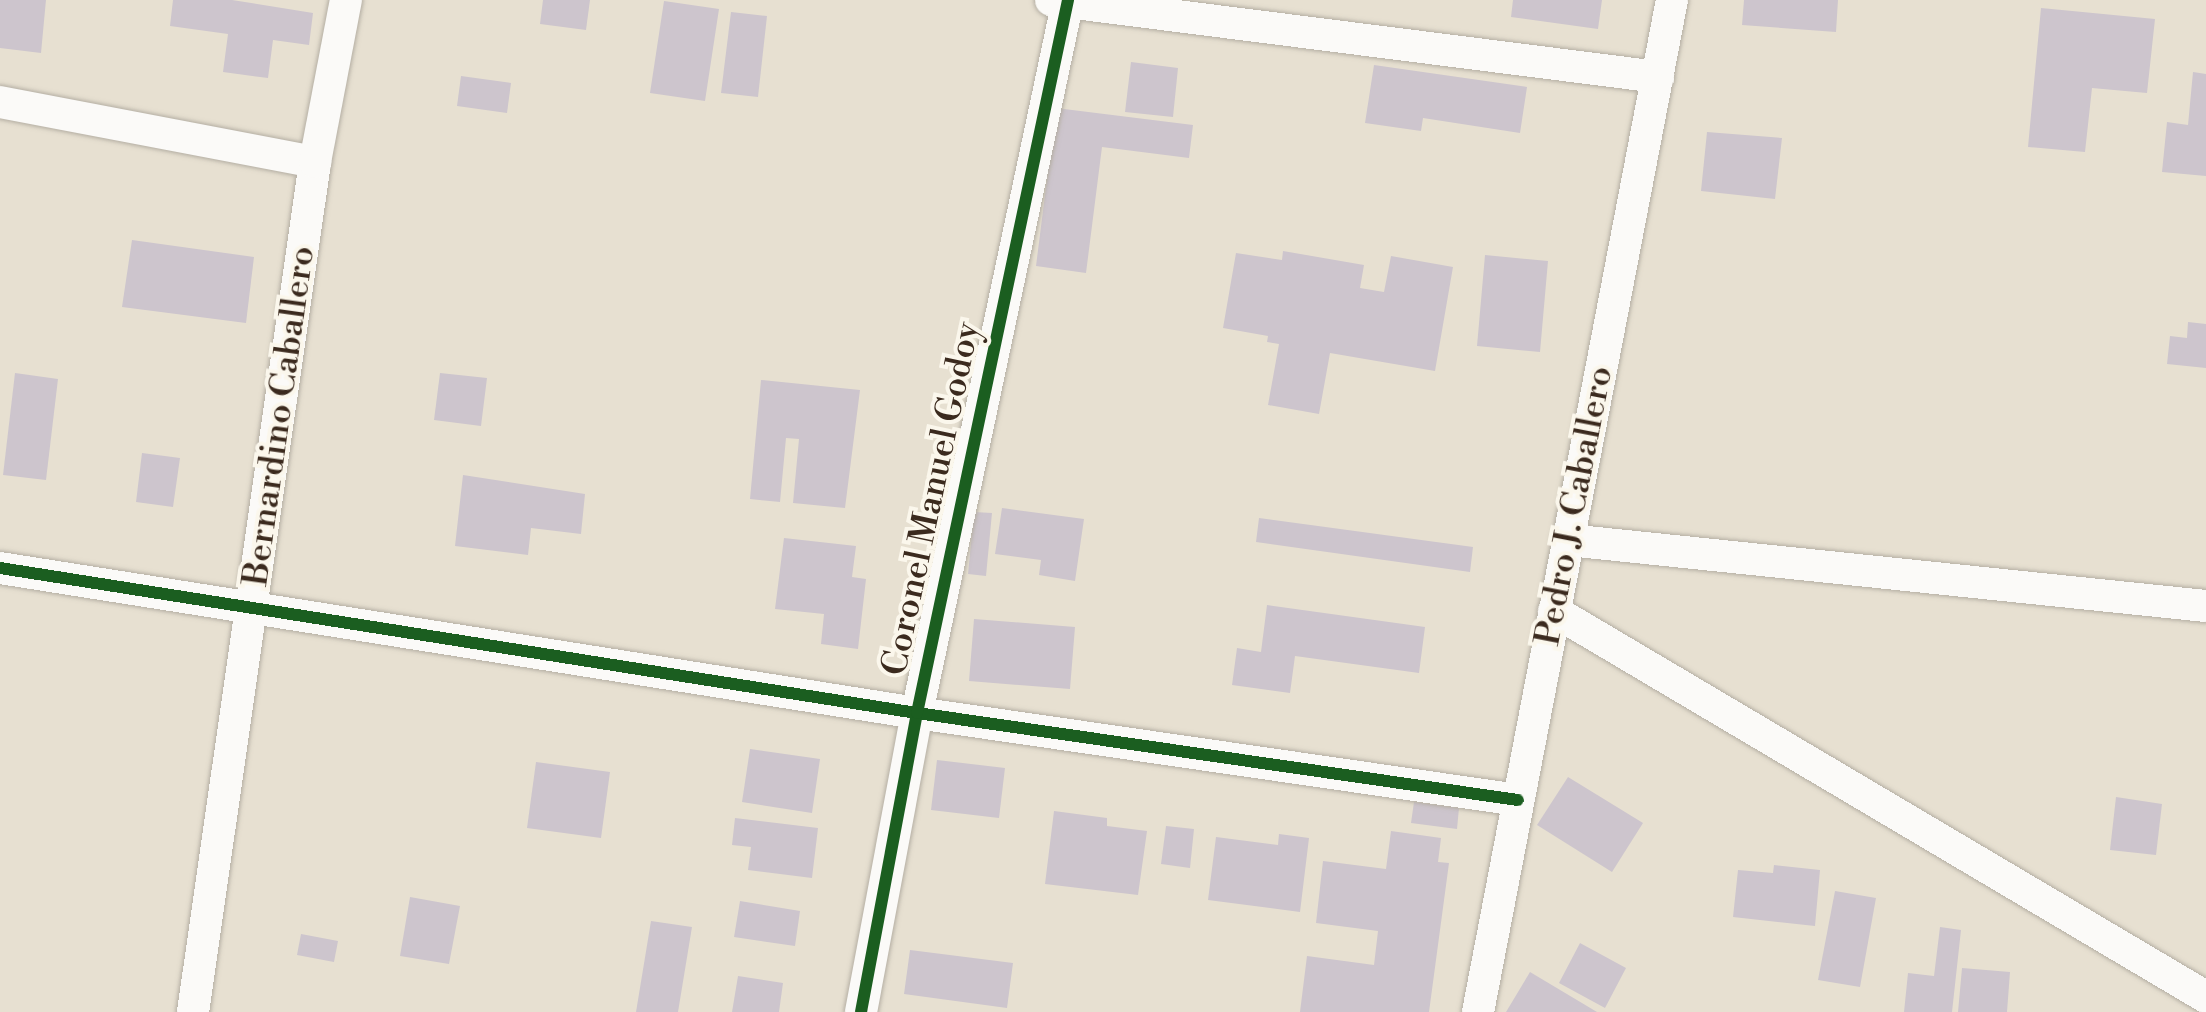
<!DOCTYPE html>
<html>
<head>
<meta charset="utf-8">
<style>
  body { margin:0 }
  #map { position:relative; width:2206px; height:1012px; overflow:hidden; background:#e7e0d1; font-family:"Libre Bodoni",serif }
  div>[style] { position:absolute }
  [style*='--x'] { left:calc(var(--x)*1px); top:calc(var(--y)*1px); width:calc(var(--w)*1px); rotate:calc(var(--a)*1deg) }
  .building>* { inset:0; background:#cdc5cd }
  .roads { filter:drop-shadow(0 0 2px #b4aea3) drop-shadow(0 0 2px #b4aea3) }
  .minor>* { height:32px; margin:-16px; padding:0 16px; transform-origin:16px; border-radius:16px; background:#fbfaf8 }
  .cycleway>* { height:12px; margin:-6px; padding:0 6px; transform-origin:6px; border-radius:6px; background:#1b5e20 }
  span { translate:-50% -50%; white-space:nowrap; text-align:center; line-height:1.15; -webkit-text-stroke:8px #fbf7ec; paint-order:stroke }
  .street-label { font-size:35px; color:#3b2a1e }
</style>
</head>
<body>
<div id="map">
  <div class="building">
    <div style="clip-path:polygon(0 0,46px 0,41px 53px,0 48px)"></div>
    <div style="clip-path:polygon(173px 0,232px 0,313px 13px,309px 45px,273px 40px,268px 78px,223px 72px,228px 34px,170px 26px)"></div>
    <div style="clip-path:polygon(543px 0,590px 0,586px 30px,540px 24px)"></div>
    <div style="clip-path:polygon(1513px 0,1602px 0,1598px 29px,1511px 17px)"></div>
    <div style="clip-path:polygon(1744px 0,1838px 0,1836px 32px,1742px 25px)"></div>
    <div style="clip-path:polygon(664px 1px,719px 9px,705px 101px,650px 93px)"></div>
    <div style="clip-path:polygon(2041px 8px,2155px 19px,2147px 93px,2092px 88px,2085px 152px,2028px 147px)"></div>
    <div style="clip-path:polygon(731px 12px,767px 16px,758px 97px,721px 93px)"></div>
    <div style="clip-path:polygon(1131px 62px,1178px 68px,1173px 117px,1125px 112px)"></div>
    <div style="clip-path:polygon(1374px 65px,1527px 87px,1520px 133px,1423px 118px,1421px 131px,1365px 123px)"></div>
    <div style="clip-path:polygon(2193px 72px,2206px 74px,2206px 176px,2162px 172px,2167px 122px,2188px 125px)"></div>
    <div style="clip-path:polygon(461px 76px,511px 83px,507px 113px,457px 106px)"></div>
    <div style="clip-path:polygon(1056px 108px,1193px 125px,1189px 158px,1102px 147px,1086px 273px,1036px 266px)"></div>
    <div style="clip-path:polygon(1707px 132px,1782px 138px,1775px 199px,1701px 191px)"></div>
    <div style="clip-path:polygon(132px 240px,254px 257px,246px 323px,122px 307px)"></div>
    <div style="clip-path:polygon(1283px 251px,1364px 265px,1360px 288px,1384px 292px,1391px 256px,1453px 267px,1435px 371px,1330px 353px,1319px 414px,1268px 405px,1279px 344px,1267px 342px,1268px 336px,1223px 328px,1236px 253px,1282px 260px)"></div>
    <div style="clip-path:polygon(1485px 255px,1548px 261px,1540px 352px,1477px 346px)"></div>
    <div style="clip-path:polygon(2188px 322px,2206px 324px,2206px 368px,2167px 364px,2170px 336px,2187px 338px)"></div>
    <div style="clip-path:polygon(15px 373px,58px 379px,46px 480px,3px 475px)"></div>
    <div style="clip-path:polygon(440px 373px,487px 378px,481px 426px,434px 420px)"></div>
    <div style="clip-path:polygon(761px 380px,860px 390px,845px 508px,793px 503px,799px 439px,786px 438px,780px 502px,750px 499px)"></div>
    <div style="clip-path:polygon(142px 453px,180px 458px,173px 507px,136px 502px)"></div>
    <div style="clip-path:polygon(463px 475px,585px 494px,581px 534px,531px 528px,528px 555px,455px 546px)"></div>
    <div style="clip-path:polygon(1002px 508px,1084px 519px,1075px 581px,1039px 575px,1041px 560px,995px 554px)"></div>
    <div style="clip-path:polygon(974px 512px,992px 513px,986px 576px,968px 574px)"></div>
    <div style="clip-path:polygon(1259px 518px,1473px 547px,1470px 572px,1256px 542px)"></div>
    <div style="clip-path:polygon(784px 538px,856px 546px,852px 577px,866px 579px,858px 649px,821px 644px,824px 614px,775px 609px)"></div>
    <div style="clip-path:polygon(1267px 605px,1425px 627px,1419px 673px,1295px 656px,1290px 693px,1232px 685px,1237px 648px,1261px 652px)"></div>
    <div style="clip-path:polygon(974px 619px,1075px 627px,1070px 689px,969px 681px)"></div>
    <div style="clip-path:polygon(750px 749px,820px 759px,812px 813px,742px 802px)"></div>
    <div style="clip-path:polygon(937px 760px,1005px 768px,999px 818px,931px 810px)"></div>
    <div style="clip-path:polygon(536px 762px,610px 772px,601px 838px,527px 828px)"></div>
    <div style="clip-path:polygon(1568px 777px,1643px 823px,1612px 872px,1537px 825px)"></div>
    <div style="clip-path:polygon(2116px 797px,2162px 804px,2156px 855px,2110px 850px)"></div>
    <div style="clip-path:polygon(1414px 802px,1459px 808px,1457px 829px,1411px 823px)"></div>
    <div style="clip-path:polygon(1054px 811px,1107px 818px,1107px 826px,1147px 831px,1138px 895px,1045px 884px)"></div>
    <div style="clip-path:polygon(735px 818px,818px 828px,812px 878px,748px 870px,751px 847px,732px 845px)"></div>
    <div style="clip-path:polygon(1166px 826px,1194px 829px,1190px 868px,1161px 864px)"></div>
    <div style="clip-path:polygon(1391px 831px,1441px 838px,1438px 862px,1449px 863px,1429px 1012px,1300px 1012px,1307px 956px,1374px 965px,1378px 931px,1316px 923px,1323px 861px,1386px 869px)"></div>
    <div style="clip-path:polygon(1279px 834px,1309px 838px,1300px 912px,1208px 900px,1216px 837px,1278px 845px)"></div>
    <div style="clip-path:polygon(1774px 865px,1820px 870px,1815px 926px,1733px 917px,1738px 870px,1773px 873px)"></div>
    <div style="clip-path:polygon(1835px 891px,1876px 898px,1860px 987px,1818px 980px)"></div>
    <div style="clip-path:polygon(410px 897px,460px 906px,449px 964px,400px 956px)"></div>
    <div style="clip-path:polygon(740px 901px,800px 911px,795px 946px,734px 937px)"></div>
    <div style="clip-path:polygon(651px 921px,692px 927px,678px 1012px,636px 1012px)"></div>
    <div style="clip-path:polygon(1940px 927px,1961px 930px,1952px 1012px,1904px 1012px,1908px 973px,1934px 976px)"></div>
    <div style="clip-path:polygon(301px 934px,338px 941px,334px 962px,297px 955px)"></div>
    <div style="clip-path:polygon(1580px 943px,1626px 968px,1605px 1008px,1559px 983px)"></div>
    <div style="clip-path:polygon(910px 950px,1013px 963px,1007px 1008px,904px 994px)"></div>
    <div style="clip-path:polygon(1962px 968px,2010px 972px,2007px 1012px,1958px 1012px)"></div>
    <div style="clip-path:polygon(1530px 972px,1597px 1012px,1506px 1012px)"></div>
    <div style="clip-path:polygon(738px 976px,783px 983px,779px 1012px,732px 1012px)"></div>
  </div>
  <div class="roads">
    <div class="minor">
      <div style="--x:1051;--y:0;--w:612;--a:7.23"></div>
      <div style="--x:0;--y:102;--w:321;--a:10.8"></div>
      <div style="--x:1568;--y:540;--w:641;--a:5.91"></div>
      <div style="--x:0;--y:568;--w:928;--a:8.99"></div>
      <div style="--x:917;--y:713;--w:607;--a:8.24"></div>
      <div style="--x:1554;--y:611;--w:758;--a:30.63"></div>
      <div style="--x:193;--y:1012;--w:859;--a:-81.83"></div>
      <div style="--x:315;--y:162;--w:165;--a:-79.2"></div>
      <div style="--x:861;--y:1012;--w:304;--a:-79.4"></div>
      <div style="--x:917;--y:713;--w:729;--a:-78.04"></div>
      <div style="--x:1478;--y:1012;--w:1030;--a:-79.15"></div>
    </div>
  </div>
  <div class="cycleway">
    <div style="--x:0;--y:568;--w:928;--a:8.99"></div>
    <div style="--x:917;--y:713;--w:607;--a:8.24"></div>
    <div style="--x:861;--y:1012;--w:304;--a:-79.4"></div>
    <div style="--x:917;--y:713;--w:729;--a:-78.04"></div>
  </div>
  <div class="street-label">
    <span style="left:280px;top:416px;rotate:-82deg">Bernardino Caballero</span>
    <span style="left:932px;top:499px;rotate:-78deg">Coronel Manuel Godoy</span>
    <span style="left:1575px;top:506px;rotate:-79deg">Pedro J. Caballero</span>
  </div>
</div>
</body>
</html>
